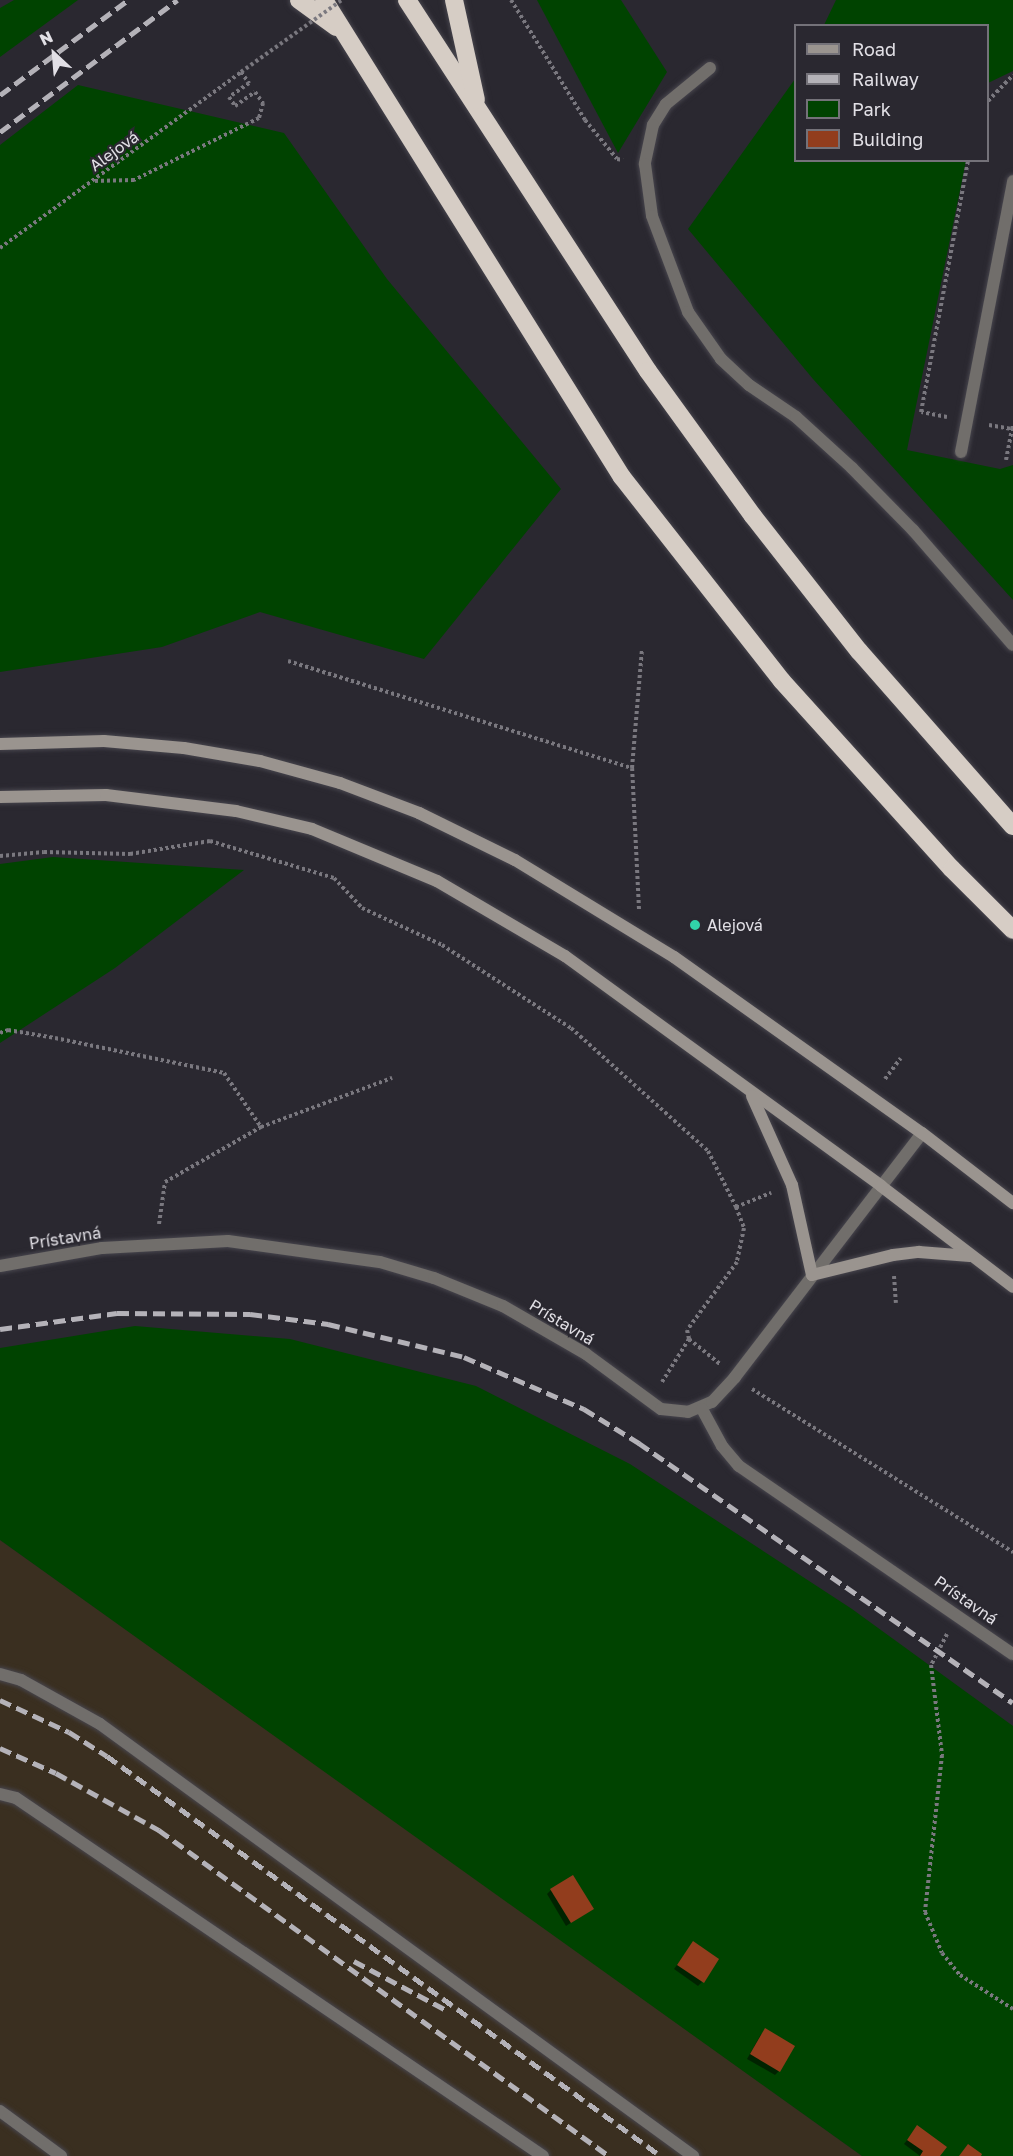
<!DOCTYPE html>
<html>
<head>
<meta charset="utf-8">
<style>
  body { margin:0 }
  #map { position:relative; width:1013px; height:2156px; overflow:hidden; background:#2a2830; font-family:"Golos Text",sans-serif }
  div>[style] { position:absolute }
  [style*='--x'] { left:calc(var(--x)*1px); top:calc(var(--y)*1px); width:calc(var(--w)*1px); rotate:calc(var(--a)*1deg) }
  .industrial>* { inset:0; background:#3a2f20 }
  .green>* { inset:0; background:#004300 }
  .shadow>* { inset:0; background:#0007 }
  .building>* { inset:0; background:#923d1d }
  .path>* { height:4px; margin-top:-2px; transform-origin:0; background:repeating-linear-gradient(90deg,#7a787f 0 3px,transparent 0 6px) }
  .roads { filter:drop-shadow(0 0 2px #47454d) drop-shadow(0 0 2px #47454d) }
  .service>* { height:12px; margin:-6px; padding:0 6px; transform-origin:6px; border-radius:6px; background:#716e6b }
  .minor>* { height:12px; margin:-6px; padding:0 6px; transform-origin:6px; border-radius:6px; background:#716e6b }
  .secondary>* { height:12px; margin:-6px; padding:0 6px; transform-origin:6px; border-radius:6px; background:#9a948f }
  .motorway>* { height:18px; margin:-9px; padding:0 9px; transform-origin:9px; border-radius:9px; background:#d6cdc5 }
  .rail>* { height:4.5px; margin-top:-2.25px; transform-origin:0; background:repeating-linear-gradient(90deg,#b4b2b8 0 12px,transparent 0 18px) }
  .path-bridge>* { height:4px; margin-top:-2px; transform-origin:0; background:repeating-linear-gradient(90deg,#7a787f 0 3px,transparent 0 6px) }
  .dots>* { width:16px; height:16px; translate:-50% -50%; box-sizing:border-box; border:3px solid #2a2830; border-radius:50% }
  span { translate:-50% -50%; white-space:nowrap; text-align:center; line-height:1.15; -webkit-text-stroke:4.5px #2a2830; paint-order:stroke }
  .street-label { font-size:16px; color:#e2e0e6 }
  .poi-label { font-size:16px; color:#e2e0e6 }
  .left { translate:0 -50%; text-align:left }
  .legend { position:absolute; left:794px; top:24px; width:195px; height:138px; box-sizing:border-box; background:#2a2830; border:2px solid #747279; margin:0; padding:8px 10px; list-style:none; font-size:18px; color:#e2e0e6 }
  .legend li { display:flex; align-items:center; gap:12px; height:30px }
  .legend b { width:30px; border:2px solid #747279 }
  .north { position:absolute; left:24px; top:24px; width:60px; height:60px; -webkit-text-stroke:4px #2a2830; paint-order:stroke; rotate:334deg; font-size:16px; font-weight:700; line-height:24px; text-align:center; color:#e2e0e6 }
  .north::after { content:''; display:block; margin:auto; width:21px; height:27px; background:#e2e0e6; clip-path:polygon(50% 0,100% 100%,50% 72%,0 100%) }
</style>
</head>
<body>
<div id="map">
  <div class="industrial">
    <div style="clip-path:polygon(0 1540px,464px 1870px,862px 2156px,0 2156px)"></div>
  </div>
  <div class="green">
    <div style="clip-path:polygon(14px 0,78px 0,0 57px,0 8px)"></div>
    <div style="clip-path:polygon(537px 0,621px 0,667px 72px,618px 153px)"></div>
    <div style="clip-path:polygon(836px 0,1013px 0,1013px 71px,988px 83px,988px 26px,824px 25px)"></div>
    <div style="clip-path:polygon(795px 79px,796px 160px,966px 161px,907px 450px,1000px 469px,1013px 465px,1013px 600px,813px 379px,688px 229px)"></div>
    <div style="clip-path:polygon(78px 85px,284px 133px,387px 279px,561px 489px,424px 659px,260px 612px,162px 647px,0 672px,0 145px)"></div>
    <div style="clip-path:polygon(53px 857px,244px 870px,115px 968px,0 1043px,0 864px)"></div>
    <div style="clip-path:polygon(135px 1326px,290px 1339px,476px 1386px,630px 1464px,852px 1609px,1013px 1726px,1013px 2156px,862px 2156px,0 1540px,0 1348px)"></div>
  </div>
  <div class="shadow">
    <div style="clip-path:polygon(551px 1890px,592px 1909px,566px 1926px,547px 1894px)"></div>
    <div style="clip-path:polygon(693px 1943px,702px 1982px,698px 1986px,674px 1969px)"></div>
    <div style="clip-path:polygon(761px 2034px,779px 2071px,775px 2075px,747px 2059px)"></div>
    <div style="clip-path:polygon(914px 2131px,939px 2156px,920px 2156px,904px 2144px)"></div>
  </div>
  <div class="building">
    <div style="clip-path:polygon(573px 1875px,594px 1909px,571px 1923px,550px 1889px)"></div>
    <div style="clip-path:polygon(693px 1941px,719px 1959px,704px 1983px,677px 1965px)"></div>
    <div style="clip-path:polygon(765px 2028px,795px 2046px,780px 2072px,750px 2054px)"></div>
    <div style="clip-path:polygon(917px 2125px,947px 2147px,940px 2156px,920px 2156px,923px 2151px,907px 2140px)"></div>
    <div style="clip-path:polygon(968px 2144px,982px 2154px,981px 2156px,959px 2156px)"></div>
  </div>
  <div class="path">
    <div style="--x:511;--y:0;--w:141;--a:58.3"></div>
    <div style="--x:585;--y:120;--w:50;--a:50.6"></div>
    <div style="--x:617;--y:159;--w:6;--a:9"></div>
    <div style="--x:988;--y:101;--w:36;--a:-46"></div>
    <div style="--x:0;--y:248;--w:298;--a:-36.1"></div>
    <div style="--x:241;--y:72;--w:14;--a:54"></div>
    <div style="--x:249;--y:83;--w:24;--a:145"></div>
    <div style="--x:229;--y:97;--w:11;--a:56"></div>
    <div style="--x:235;--y:106;--w:24;--a:-35"></div>
    <div style="--x:255;--y:92;--w:14;--a:54"></div>
    <div style="--x:263;--y:103;--w:16;--a:105"></div>
    <div style="--x:259;--y:118;--w:140;--a:153.6"></div>
    <div style="--x:134;--y:180;--w:42;--a:178.6"></div>
    <div style="--x:947;--y:417;--w:26;--a:-169"></div>
    <div style="--x:921;--y:412;--w:256;--a:-79.4"></div>
    <div style="--x:989;--y:425;--w:23;--a:10"></div>
    <div style="--x:1012;--y:429;--w:4;--a:-76"></div>
    <div style="--x:1006;--y:460;--w:32;--a:-79"></div>
    <div style="--x:288;--y:661;--w:360;--a:17.3"></div>
    <div style="--x:0;--y:856;--w:44;--a:-5.2"></div>
    <div style="--x:44;--y:852;--w:86;--a:1.3"></div>
    <div style="--x:130;--y:854;--w:81;--a:-9.2"></div>
    <div style="--x:210;--y:841;--w:129;--a:16.6"></div>
    <div style="--x:334;--y:878;--w:41;--a:47"></div>
    <div style="--x:362;--y:908;--w:88;--a:24.8"></div>
    <div style="--x:442;--y:945;--w:153;--a:32.8"></div>
    <div style="--x:571;--y:1028;--w:184;--a:41.9"></div>
    <div style="--x:708;--y:1151;--w:63;--a:63.4"></div>
    <div style="--x:736;--y:1207;--w:22;--a:69"></div>
    <div style="--x:744;--y:1228;--w:35;--a:102"></div>
    <div style="--x:737;--y:1262;--w:84;--a:126.3"></div>
    <div style="--x:687;--y:1330;--w:9;--a:77"></div>
    <div style="--x:689;--y:1339;--w:40;--a:39"></div>
    <div style="--x:639;--y:909;--w:141;--a:-92.8"></div>
    <div style="--x:632;--y:768;--w:118;--a:-85.2"></div>
    <div style="--x:0;--y:1033;--w:9;--a:-21"></div>
    <div style="--x:8;--y:1030;--w:48;--a:9.7"></div>
    <div style="--x:55;--y:1038;--w:173;--a:11.7"></div>
    <div style="--x:224;--y:1073;--w:65;--a:55.6"></div>
    <div style="--x:885;--y:1079;--w:26;--a:-53"></div>
    <div style="--x:736;--y:1207;--w:38;--a:-22"></div>
    <div style="--x:159;--y:1224;--w:42;--a:-81.9"></div>
    <div style="--x:165;--y:1182;--w:111;--a:-29.8"></div>
    <div style="--x:261;--y:1127;--w:140;--a:-20.5"></div>
    <div style="--x:894;--y:1276;--w:27;--a:86"></div>
    <div style="--x:662;--y:1382;--w:51;--a:-57.9"></div>
    <div style="--x:752;--y:1389;--w:308;--a:32"></div>
    <div style="--x:947;--y:1634;--w:35;--a:117"></div>
    <div style="--x:931;--y:1665;--w:91;--a:83"></div>
    <div style="--x:942;--y:1755;--w:158;--a:96.2"></div>
    <div style="--x:925;--y:1912;--w:44;--a:67.5"></div>
    <div style="--x:942;--y:1953;--w:28;--a:51"></div>
    <div style="--x:960;--y:1975;--w:63;--a:32.7"></div>
  </div>
  <div class="roads">
    <div class="service">
      <div style="--x:0;--y:1674;--w:22;--a:16"></div>
      <div style="--x:21;--y:1680;--w:90;--a:29.1"></div>
      <div style="--x:100;--y:1724;--w:734;--a:36.07"></div>
      <div style="--x:0;--y:1794;--w:16;--a:14"></div>
      <div style="--x:16;--y:1798;--w:637;--a:34.19"></div>
      <div style="--x:0;--y:2111;--w:76;--a:36.4"></div>
    </div>
    <div class="minor">
      <div style="--x:710;--y:68;--w:57;--a:140.7"></div>
      <div style="--x:666;--y:104;--w:25;--a:122"></div>
      <div style="--x:653;--y:125;--w:40;--a:102"></div>
      <div style="--x:645;--y:164;--w:52;--a:82.3"></div>
      <div style="--x:652;--y:216;--w:103;--a:69.4"></div>
      <div style="--x:688;--y:312;--w:57;--a:54.9"></div>
      <div style="--x:721;--y:359;--w:38;--a:43"></div>
      <div style="--x:749;--y:385;--w:57;--a:34.2"></div>
      <div style="--x:796;--y:417;--w:76;--a:42.3"></div>
      <div style="--x:852;--y:468;--w:87;--a:45.5"></div>
      <div style="--x:913;--y:530;--w:152;--a:49"></div>
      <div style="--x:961;--y:452;--w:276;--a:-79.1"></div>
      <div style="--x:0;--y:1266;--w:104;--a:-10"></div>
      <div style="--x:102;--y:1248;--w:126;--a:-3.2"></div>
      <div style="--x:228;--y:1241;--w:153;--a:7.9"></div>
      <div style="--x:380;--y:1262;--w:56;--a:16.5"></div>
      <div style="--x:434;--y:1278;--w:74;--a:22.1"></div>
      <div style="--x:503;--y:1306;--w:96;--a:30"></div>
      <div style="--x:586;--y:1354;--w:93;--a:36.3"></div>
      <div style="--x:661;--y:1409;--w:27;--a:6"></div>
      <div style="--x:688;--y:1412;--w:26;--a:-23"></div>
      <div style="--x:712;--y:1402;--w:34;--a:-47"></div>
      <div style="--x:735;--y:1377;--w:307;--a:-52.5"></div>
      <div style="--x:702;--y:1409;--w:42;--a:61.6"></div>
      <div style="--x:722;--y:1446;--w:26;--a:50"></div>
      <div style="--x:739;--y:1466;--w:332;--a:34.5"></div>
    </div>
    <div class="secondary">
      <div style="--x:0;--y:744;--w:104;--a:-1.7"></div>
      <div style="--x:104;--y:741;--w:80;--a:5"></div>
      <div style="--x:184;--y:748;--w:77;--a:9.7"></div>
      <div style="--x:260;--y:761;--w:83;--a:15.4"></div>
      <div style="--x:340;--y:783;--w:85;--a:20.8"></div>
      <div style="--x:419;--y:813;--w:107;--a:26.1"></div>
      <div style="--x:515;--y:860;--w:186;--a:31.4"></div>
      <div style="--x:674;--y:957;--w:304;--a:35.4"></div>
      <div style="--x:922;--y:1133;--w:115;--a:37.6"></div>
      <div style="--x:0;--y:797;--w:106;--a:-1.1"></div>
      <div style="--x:106;--y:795;--w:131;--a:7"></div>
      <div style="--x:236;--y:811;--w:78;--a:13.3"></div>
      <div style="--x:312;--y:829;--w:135;--a:22.6"></div>
      <div style="--x:437;--y:881;--w:148;--a:30.4"></div>
      <div style="--x:565;--y:956;--w:391;--a:36"></div>
      <div style="--x:881;--y:1186;--w:166;--a:37.4"></div>
      <div style="--x:752;--y:1096;--w:98;--a:65.8"></div>
      <div style="--x:792;--y:1185;--w:92;--a:77.5"></div>
      <div style="--x:812;--y:1275;--w:83;--a:-13.9"></div>
      <div style="--x:893;--y:1255;--w:26;--a:-7"></div>
      <div style="--x:919;--y:1252;--w:51;--a:4.5"></div>
    </div>
    <div class="motorway">
      <div style="--x:299;--y:0;--w:46;--a:36.1"></div>
      <div style="--x:324;--y:0;--w:562;--a:58.01"></div>
      <div style="--x:622;--y:477;--w:259;--a:51.9"></div>
      <div style="--x:782;--y:681;--w:253;--a:47.9"></div>
      <div style="--x:952;--y:869;--w:86;--a:45"></div>
      <div style="--x:407;--y:0;--w:442;--a:57"></div>
      <div style="--x:648;--y:371;--w:179;--a:54.1"></div>
      <div style="--x:753;--y:516;--w:172;--a:51.9"></div>
      <div style="--x:859;--y:651;--w:233;--a:48.7"></div>
      <div style="--x:454;--y:0;--w:102;--a:77.6"></div>
    </div>
  </div>
  <div class="rail">
    <div style="--x:0;--y:95;--w:159;--a:-36.6"></div>
    <div style="--x:0;--y:132;--w:221;--a:-36.7"></div>
    <div style="--x:0;--y:1329;--w:118;--a:-7.8"></div>
    <div style="--x:117;--y:1313;--w:133;--a:0.4"></div>
    <div style="--x:250;--y:1314;--w:79;--a:7.3"></div>
    <div style="--x:328;--y:1324;--w:140;--a:13.6"></div>
    <div style="--x:464;--y:1357;--w:131;--a:23.4"></div>
    <div style="--x:584;--y:1409;--w:65;--a:31.7"></div>
    <div style="--x:639;--y:1443;--w:455;--a:34.8"></div>
    <div style="--x:0;--y:1700;--w:76;--a:24.9"></div>
    <div style="--x:69;--y:1732;--w:45;--a:32.3"></div>
    <div style="--x:107;--y:1756;--w:683;--a:35.83"></div>
    <div style="--x:0;--y:1748;--w:61;--a:24.1"></div>
    <div style="--x:56;--y:1773;--w:118;--a:29"></div>
    <div style="--x:159;--y:1830;--w:556;--a:35.92"></div>
    <div style="--x:354;--y:1961;--w:104;--a:28"></div>
  </div>
  <div class="path-bridge">
    <div style="--x:241;--y:72;--w:124;--a:-35.5"></div>
  </div>
  <div class="dots">
    <div style="left:695px;top:925px;background:#31d4a9"></div>
  </div>
  <div class="street-label">
    <span style="left:114px;top:151px;rotate:-36deg">Alejová</span>
    <span style="left:65px;top:1238px;rotate:-9deg">Prístavná</span>
    <span style="left:562px;top:1322px;rotate:31deg">Prístavná</span>
    <span style="left:966px;top:1600px;rotate:35deg">Prístavná</span>
  </div>
  <div class="poi-label">
    <span class="left" style="left:707px;top:925px">Alejová</span>
  </div>
  <ul class="legend">
  <li><b style="height:8px;background:#9a948f"></b>Road</li>
  <li><b style="height:8px;background:#b4b2b8"></b>Railway</li>
  <li><b style="height:16px;background:#004300"></b>Park</li>
  <li><b style="height:16px;background:#923d1d"></b>Building</li>
  </ul>
  <div class="north">N</div>
</div>
</body>
</html>
